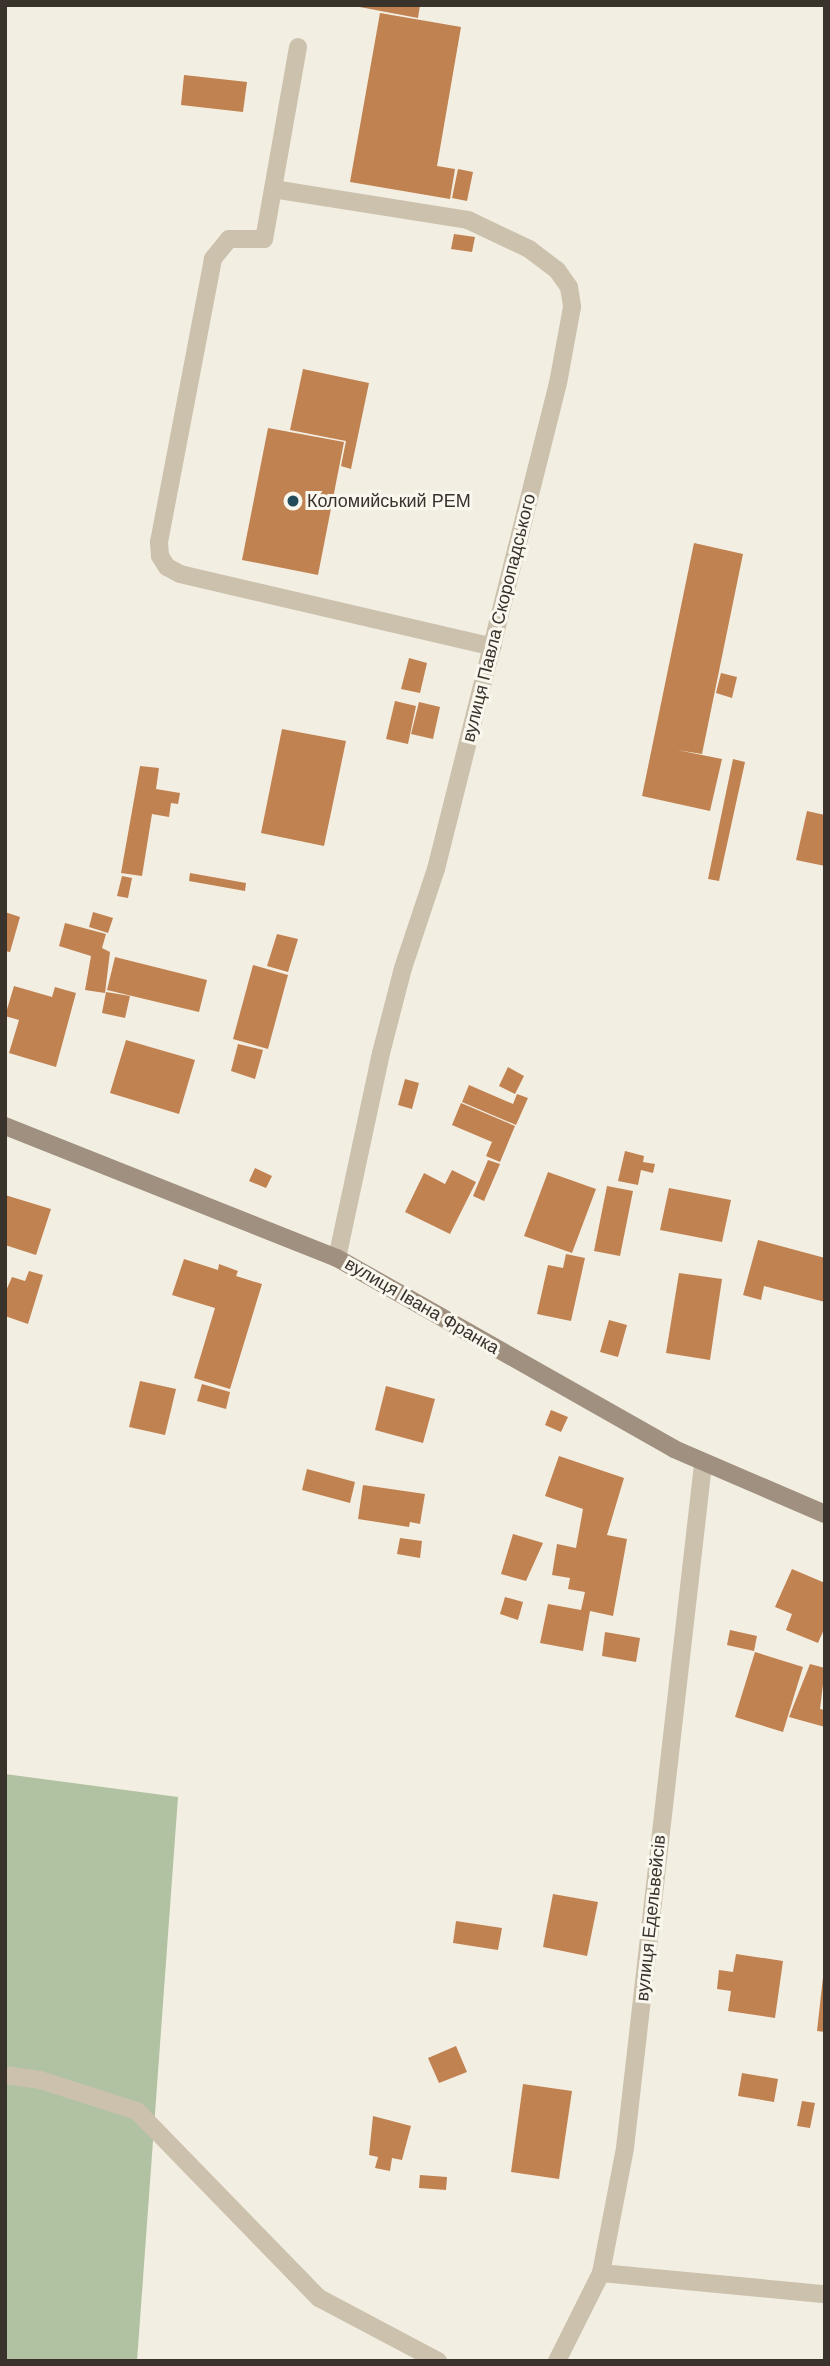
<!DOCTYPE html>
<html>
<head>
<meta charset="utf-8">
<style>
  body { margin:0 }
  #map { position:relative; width:830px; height:2366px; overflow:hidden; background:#f3eee2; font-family:Helvetica,sans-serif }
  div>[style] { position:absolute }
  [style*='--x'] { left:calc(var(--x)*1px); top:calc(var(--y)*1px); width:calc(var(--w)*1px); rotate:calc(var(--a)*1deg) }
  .green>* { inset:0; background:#b1c2a2 }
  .building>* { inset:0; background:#c18251 }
  .lane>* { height:18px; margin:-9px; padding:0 9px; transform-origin:9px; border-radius:9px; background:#cbc1ad }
  .street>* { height:18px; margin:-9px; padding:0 9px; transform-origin:9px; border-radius:9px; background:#cbc1ad }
  .secondary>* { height:18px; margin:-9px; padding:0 9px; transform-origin:9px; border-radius:9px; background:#9f907f }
  .dots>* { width:19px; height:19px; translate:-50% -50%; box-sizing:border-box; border:4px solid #faf7ee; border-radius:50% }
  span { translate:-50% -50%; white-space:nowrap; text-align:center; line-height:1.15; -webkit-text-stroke:6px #faf7ee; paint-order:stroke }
  .poi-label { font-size:18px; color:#3a332c }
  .left { translate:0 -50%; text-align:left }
  .street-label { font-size:18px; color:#3a332c }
  .frame { position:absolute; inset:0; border:7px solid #3a332c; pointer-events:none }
</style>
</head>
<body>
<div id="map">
  <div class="green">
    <div style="clip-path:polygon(5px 1774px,178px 1797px,137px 2361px,5px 2361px)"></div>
  </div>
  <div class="building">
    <div style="clip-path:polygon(349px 5px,420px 5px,418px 18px)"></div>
    <div style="clip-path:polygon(380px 13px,461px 27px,437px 166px,455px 169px,450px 199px,350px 182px)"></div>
    <div style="clip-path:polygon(184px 75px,247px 82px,243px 112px,181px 105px)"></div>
    <div style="clip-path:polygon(458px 169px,473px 172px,467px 201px,452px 198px)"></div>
    <div style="clip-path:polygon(454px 234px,475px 237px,472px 252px,451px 249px)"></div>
    <div style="clip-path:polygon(303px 369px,369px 383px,351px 469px,341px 466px,346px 441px,290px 430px)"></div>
    <div style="clip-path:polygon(268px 428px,344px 442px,318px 575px,242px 560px)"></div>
    <div style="clip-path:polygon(694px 543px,743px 554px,702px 754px,677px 750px,722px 759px,710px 811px,642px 796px)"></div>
    <div style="clip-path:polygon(409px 658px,427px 663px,420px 693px,401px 689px)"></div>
    <div style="clip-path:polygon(721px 673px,737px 677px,732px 698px,716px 693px)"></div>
    <div style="clip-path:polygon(395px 701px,416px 706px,408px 744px,386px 739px)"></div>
    <div style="clip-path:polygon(419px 702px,440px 707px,433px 739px,411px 734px)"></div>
    <div style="clip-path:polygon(282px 729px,346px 741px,324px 846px,261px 833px)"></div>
    <div style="clip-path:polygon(733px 759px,745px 762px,719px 881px,708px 879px)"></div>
    <div style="clip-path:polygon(140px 766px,159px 768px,156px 789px,180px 793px,178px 804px,171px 803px,169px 817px,152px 814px,142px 876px,121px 873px)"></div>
    <div style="clip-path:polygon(807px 811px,825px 815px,825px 866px,796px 860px)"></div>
    <div style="clip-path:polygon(190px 873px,246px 883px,245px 891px,189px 881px)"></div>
    <div style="clip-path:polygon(122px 876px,132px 878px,128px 898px,117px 896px)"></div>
    <div style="clip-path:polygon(5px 912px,20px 917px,10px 952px,5px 951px)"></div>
    <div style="clip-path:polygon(93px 912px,113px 918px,108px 933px,89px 927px)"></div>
    <div style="clip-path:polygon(65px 923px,106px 934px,102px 948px,110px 952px,105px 993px,85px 990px,91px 956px,59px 946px)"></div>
    <div style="clip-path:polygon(277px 934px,298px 939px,288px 972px,267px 966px)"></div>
    <div style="clip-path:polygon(115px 957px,207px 980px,199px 1012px,107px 990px)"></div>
    <div style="clip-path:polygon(253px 965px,288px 975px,268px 1049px,233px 1039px)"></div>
    <div style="clip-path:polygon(14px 986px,52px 997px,55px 987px,76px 993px,56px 1067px,9px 1053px,19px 1020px,5px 1016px)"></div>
    <div style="clip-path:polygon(106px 992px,130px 996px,125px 1018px,102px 1013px)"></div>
    <div style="clip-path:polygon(126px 1040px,195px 1060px,179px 1114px,110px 1093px)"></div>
    <div style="clip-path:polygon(238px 1044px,263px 1050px,255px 1079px,231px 1071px)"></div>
    <div style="clip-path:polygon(508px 1067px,524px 1076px,515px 1094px,499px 1086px)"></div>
    <div style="clip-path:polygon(405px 1079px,419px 1083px,412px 1109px,398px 1105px)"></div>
    <div style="clip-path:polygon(469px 1085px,513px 1104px,517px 1094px,528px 1098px,516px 1125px,462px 1102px)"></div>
    <div style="clip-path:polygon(461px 1103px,515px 1126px,500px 1162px,486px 1156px,492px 1142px,452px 1125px)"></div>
    <div style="clip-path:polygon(625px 1151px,644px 1156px,643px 1162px,655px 1164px,653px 1173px,641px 1170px,638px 1185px,618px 1181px)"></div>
    <div style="clip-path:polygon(488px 1160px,500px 1164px,484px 1201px,473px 1196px)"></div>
    <div style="clip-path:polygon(255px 1168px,272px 1176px,266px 1188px,249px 1181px)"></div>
    <div style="clip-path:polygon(452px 1170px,476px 1182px,450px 1234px,405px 1212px,424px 1173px,445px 1184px)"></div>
    <div style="clip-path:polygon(548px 1172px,596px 1189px,572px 1253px,524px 1236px)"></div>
    <div style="clip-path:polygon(607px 1186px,633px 1191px,620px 1256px,594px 1251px)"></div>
    <div style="clip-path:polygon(669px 1188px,731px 1200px,722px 1242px,660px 1230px)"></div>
    <div style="clip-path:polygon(5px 1195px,51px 1209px,36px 1255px,5px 1245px)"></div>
    <div style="clip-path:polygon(758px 1240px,825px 1258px,825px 1302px,764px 1286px,761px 1300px,743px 1295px)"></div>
    <div style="clip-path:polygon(566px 1254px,585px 1258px,571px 1321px,537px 1314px,548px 1265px,563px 1268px)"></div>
    <div style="clip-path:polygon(184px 1259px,218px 1270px,219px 1264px,238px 1271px,236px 1276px,262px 1284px,230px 1389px,194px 1378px,215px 1308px,172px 1295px)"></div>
    <div style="clip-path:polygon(29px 1271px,43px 1275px,28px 1324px,5px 1316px,5px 1293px,12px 1277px,25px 1281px)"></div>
    <div style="clip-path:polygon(679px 1273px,722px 1279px,710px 1360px,666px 1353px)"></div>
    <div style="clip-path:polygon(609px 1320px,627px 1325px,618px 1357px,600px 1352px)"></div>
    <div style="clip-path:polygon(140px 1381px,176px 1389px,165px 1435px,129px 1427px)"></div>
    <div style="clip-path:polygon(202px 1384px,230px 1392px,226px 1409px,197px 1401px)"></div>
    <div style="clip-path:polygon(386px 1386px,435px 1399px,423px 1443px,375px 1430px)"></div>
    <div style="clip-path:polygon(551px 1410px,568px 1417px,561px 1432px,545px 1425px)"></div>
    <div style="clip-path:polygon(559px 1456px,624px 1478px,607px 1535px,627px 1539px,613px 1616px,590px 1611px,583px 1651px,540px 1643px,548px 1604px,581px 1610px,585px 1592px,568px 1589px,570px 1578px,552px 1575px,557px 1544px,576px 1548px,583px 1509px,545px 1496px)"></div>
    <div style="clip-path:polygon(307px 1469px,355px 1482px,350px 1503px,302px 1490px)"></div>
    <div style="clip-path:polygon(363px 1485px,425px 1494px,420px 1524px,410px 1522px,409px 1527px,358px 1519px)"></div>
    <div style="clip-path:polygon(513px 1534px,543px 1543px,526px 1581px,501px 1574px)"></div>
    <div style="clip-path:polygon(400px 1538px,422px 1541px,420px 1558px,397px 1554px)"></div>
    <div style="clip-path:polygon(792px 1569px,825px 1583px,825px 1627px,818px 1643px,786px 1630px,792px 1614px,775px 1607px)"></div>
    <div style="clip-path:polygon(505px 1597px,523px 1602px,518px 1620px,500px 1614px)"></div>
    <div style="clip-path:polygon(730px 1630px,757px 1636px,754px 1651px,727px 1645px)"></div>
    <div style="clip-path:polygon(605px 1632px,640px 1638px,636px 1662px,602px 1656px)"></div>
    <div style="clip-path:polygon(755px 1652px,803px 1667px,783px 1732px,735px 1717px)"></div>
    <div style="clip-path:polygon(810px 1664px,825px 1668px,820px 1709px,825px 1710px,825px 1727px,789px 1717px)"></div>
    <div style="clip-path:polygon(553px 1894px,598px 1902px,587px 1956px,543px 1947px)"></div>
    <div style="clip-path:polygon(456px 1921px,502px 1928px,498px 1950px,453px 1943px)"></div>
    <div style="clip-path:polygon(736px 1954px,783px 1961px,775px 2018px,728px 2011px,731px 1991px,717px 1989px,719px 1970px,733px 1972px)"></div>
    <div style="clip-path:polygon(823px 1977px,825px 1977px,825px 2032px,817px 2031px)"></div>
    <div style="clip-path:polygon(456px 2046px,467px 2072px,439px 2083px,428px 2058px)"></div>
    <div style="clip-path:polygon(742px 2073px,778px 2079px,774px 2102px,738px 2096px)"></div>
    <div style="clip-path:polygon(523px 2084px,572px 2091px,559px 2179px,511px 2172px)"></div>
    <div style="clip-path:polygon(802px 2101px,815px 2103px,810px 2128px,797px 2126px)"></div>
    <div style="clip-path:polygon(373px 2116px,411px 2126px,402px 2160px,392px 2158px,390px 2171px,375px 2168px,378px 2157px,369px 2155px)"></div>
    <div style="clip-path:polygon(420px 2175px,447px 2177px,446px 2190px,419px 2188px)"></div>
  </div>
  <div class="lane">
    <div style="--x:298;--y:47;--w:195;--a:100"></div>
    <div style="--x:264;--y:239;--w:35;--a:180"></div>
    <div style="--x:229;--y:239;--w:26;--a:129"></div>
    <div style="--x:213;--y:259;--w:288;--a:100.8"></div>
    <div style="--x:159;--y:542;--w:14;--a:86"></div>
    <div style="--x:160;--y:556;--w:13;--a:58"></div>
    <div style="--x:167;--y:567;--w:15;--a:28"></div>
    <div style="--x:180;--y:574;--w:321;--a:13.1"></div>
    <div style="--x:5;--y:2075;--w:35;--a:8"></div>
    <div style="--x:40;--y:2080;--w:102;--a:17.7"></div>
    <div style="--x:137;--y:2111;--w:261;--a:45.8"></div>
    <div style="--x:319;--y:2298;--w:135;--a:27.9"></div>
    <div style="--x:601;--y:2273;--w:225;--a:5.4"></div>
  </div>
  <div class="street">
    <div style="--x:273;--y:189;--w:197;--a:9"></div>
    <div style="--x:468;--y:220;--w:68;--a:25.4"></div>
    <div style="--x:529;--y:249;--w:35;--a:37"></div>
    <div style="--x:557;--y:270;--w:21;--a:55"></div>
    <div style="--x:569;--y:287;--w:20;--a:81"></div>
    <div style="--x:572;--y:307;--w:77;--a:100.4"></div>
    <div style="--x:558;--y:383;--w:501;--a:104.09"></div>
    <div style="--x:436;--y:869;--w:104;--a:108.4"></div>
    <div style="--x:403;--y:968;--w:88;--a:104.5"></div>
    <div style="--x:381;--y:1053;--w:210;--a:102.1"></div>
    <div style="--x:557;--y:2361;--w:98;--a:-63.4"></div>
    <div style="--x:601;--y:2273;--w:127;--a:-79.1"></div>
    <div style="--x:625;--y:2148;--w:688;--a:-83.49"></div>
  </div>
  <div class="secondary">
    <div style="--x:5;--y:1126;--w:357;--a:21.7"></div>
    <div style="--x:337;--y:1258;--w:387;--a:29.5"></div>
    <div style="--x:674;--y:1449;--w:164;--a:23.3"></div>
  </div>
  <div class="dots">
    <div style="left:293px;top:501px;background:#224c5a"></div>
  </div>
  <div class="poi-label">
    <span class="left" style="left:307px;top:501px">Коломийський РЕМ</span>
  </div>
  <div class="street-label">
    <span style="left:499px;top:618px;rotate:-76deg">вулиця Павла Скоропадського</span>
    <span style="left:422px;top:1306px;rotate:30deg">вулиця Івана Франка</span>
    <span style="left:651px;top:1918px;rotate:-84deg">вулиця Едельвейсів</span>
  </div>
  <div class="frame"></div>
</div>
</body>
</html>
